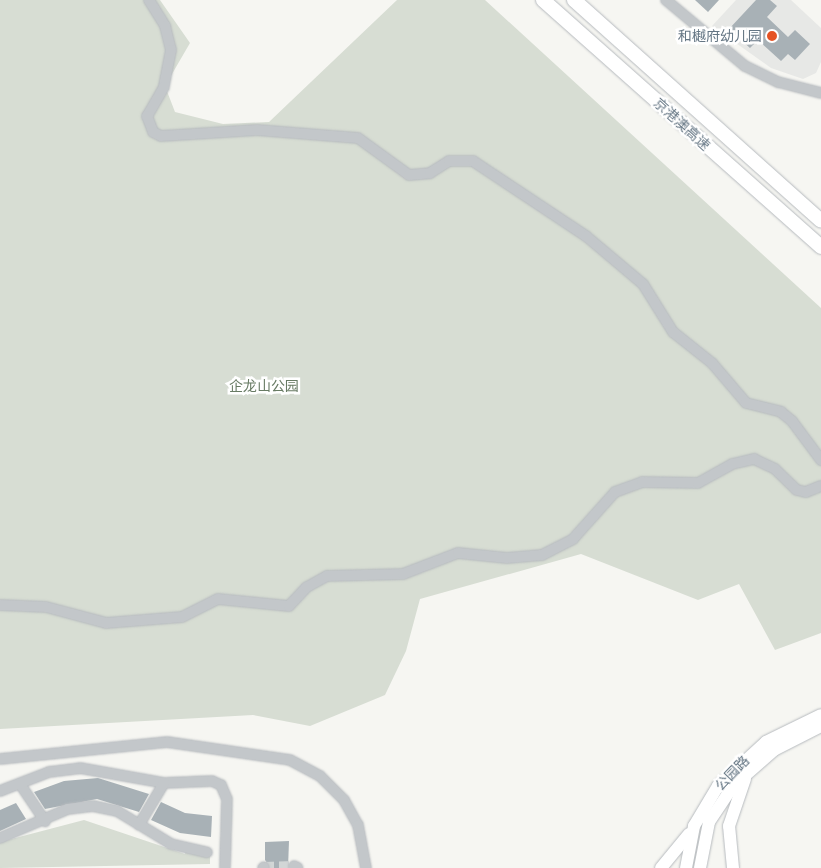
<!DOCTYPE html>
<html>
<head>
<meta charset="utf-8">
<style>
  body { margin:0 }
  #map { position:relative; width:821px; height:868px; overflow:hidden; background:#f6f6f2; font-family:"Open Sans","Noto Sans SC",sans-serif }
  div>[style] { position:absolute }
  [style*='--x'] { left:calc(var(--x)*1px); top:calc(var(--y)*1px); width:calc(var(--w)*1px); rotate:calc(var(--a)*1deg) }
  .built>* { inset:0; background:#e7e8e6 }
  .green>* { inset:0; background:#d7ddd3 }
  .building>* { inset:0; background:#a8b1b6 }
  .minor-tunnel>* { height:10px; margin-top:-5px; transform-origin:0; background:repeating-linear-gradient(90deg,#d2d6d6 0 10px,transparent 0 15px) }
  .roads { filter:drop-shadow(0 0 1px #b6babe) drop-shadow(0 0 1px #b6babe) }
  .minor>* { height:10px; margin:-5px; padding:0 5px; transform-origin:5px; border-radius:5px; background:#c3c7ca }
  .major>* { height:12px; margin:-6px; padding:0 6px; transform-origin:6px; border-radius:6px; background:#fff }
  .highway>* { height:14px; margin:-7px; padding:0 7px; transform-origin:7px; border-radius:7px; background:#fff }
  .dots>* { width:14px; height:14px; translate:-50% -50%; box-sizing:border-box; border:2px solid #fff; border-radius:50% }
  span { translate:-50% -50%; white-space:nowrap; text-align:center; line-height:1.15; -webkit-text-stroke:5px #fff; paint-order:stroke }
  .poi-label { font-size:14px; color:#657684 }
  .right { translate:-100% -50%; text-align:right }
  .street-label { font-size:14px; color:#657684 }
  .park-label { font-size:14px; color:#687b64 }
</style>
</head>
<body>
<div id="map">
  <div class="built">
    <div style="clip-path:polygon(736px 0,791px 0,821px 28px,821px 62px,816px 73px,803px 79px,771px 68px,712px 26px)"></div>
  </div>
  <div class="green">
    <div style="clip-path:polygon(0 0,160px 0,190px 43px,165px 86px,175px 112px,223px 124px,269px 122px,397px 0,485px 0,821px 308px,821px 633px,775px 650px,739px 584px,698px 600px,581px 554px,420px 599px,406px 651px,385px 695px,310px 726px,253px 715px,0 729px)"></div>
    <div style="clip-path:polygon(84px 820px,185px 854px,186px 847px,210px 849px,210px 864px,0 868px,0 842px)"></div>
  </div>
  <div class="building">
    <div style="clip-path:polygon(695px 0,719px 0,708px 12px)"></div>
    <div style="clip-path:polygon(756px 0,770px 0,777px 6px,767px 17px,788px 37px,795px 30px,810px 44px,795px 60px,788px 54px,781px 61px,758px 40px,750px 48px,729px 29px)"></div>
    <div style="clip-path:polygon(98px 778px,149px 794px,139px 812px,97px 799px,45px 809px,34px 792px,64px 781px)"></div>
    <div style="clip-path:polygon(161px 802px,185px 813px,212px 816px,211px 837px,180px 833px,151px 820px)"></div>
    <div style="clip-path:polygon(16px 803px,26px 819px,0 831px,0 810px)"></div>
    <div style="clip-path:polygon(289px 841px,288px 868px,271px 868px,265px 860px,265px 842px)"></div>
  </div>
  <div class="minor-tunnel">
    <div style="--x:264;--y:867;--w:30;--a:-2"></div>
  </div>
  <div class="roads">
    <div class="minor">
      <div style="--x:149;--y:0;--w:31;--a:58"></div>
      <div style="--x:165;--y:26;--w:25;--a:76"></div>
      <div style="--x:171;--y:50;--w:38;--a:101"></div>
      <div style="--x:164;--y:87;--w:34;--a:120"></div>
      <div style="--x:147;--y:116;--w:17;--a:69"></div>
      <div style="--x:153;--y:132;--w:9;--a:27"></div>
      <div style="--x:161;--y:136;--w:96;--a:-3.6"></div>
      <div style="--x:257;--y:130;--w:101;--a:4.5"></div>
      <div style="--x:358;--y:138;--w:63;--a:36"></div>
      <div style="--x:409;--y:175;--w:21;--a:-5"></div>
      <div style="--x:430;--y:173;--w:22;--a:-32"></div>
      <div style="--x:449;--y:161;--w:24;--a:0"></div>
      <div style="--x:473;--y:161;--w:136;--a:33.6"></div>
      <div style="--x:586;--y:236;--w:75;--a:40.1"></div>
      <div style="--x:643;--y:284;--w:57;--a:58"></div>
      <div style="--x:673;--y:332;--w:50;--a:38.5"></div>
      <div style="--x:712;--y:363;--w:52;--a:49.6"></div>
      <div style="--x:746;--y:403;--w:36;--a:14"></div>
      <div style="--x:781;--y:412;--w:14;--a:39"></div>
      <div style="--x:792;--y:421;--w:49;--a:53.4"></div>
      <div style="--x:666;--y:0;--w:103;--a:39.9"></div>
      <div style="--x:745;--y:66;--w:37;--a:26"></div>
      <div style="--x:778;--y:82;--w:44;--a:14.3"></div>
      <div style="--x:0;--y:605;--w:46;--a:2.5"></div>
      <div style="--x:46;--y:607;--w:62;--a:14.9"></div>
      <div style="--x:106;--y:623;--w:76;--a:-4.5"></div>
      <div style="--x:182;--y:617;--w:40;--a:-26.6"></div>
      <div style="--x:218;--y:599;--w:71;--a:5.6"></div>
      <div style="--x:289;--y:606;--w:26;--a:-47"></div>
      <div style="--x:307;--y:587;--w:23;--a:-29"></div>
      <div style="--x:327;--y:576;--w:76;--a:-1.5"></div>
      <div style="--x:403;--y:574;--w:59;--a:-20.9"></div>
      <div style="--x:458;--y:553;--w:49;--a:5.8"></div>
      <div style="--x:507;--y:558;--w:35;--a:-5"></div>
      <div style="--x:542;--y:555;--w:35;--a:-27"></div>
      <div style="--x:573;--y:539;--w:63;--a:-48.2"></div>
      <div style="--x:615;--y:492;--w:29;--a:-20"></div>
      <div style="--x:642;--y:482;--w:56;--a:1"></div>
      <div style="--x:698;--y:483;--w:39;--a:-29"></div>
      <div style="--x:732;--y:464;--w:23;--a:-13"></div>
      <div style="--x:754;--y:459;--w:23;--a:25"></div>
      <div style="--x:775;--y:469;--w:30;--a:44"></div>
      <div style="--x:797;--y:490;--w:9;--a:13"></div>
      <div style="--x:806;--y:492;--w:16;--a:-22"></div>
      <div style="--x:0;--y:759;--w:168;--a:-5.8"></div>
      <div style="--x:167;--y:742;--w:124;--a:8.3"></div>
      <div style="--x:290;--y:760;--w:34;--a:28"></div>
      <div style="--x:320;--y:776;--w:34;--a:45"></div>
      <div style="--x:344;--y:800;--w:29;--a:61"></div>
      <div style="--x:358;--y:825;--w:44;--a:79.5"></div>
      <div style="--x:20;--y:784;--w:45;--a:56"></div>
      <div style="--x:0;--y:791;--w:53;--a:-21.2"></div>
      <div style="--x:49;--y:772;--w:31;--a:-7"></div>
      <div style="--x:80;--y:768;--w:85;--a:10.1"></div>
      <div style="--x:164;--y:783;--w:48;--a:-2.4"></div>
      <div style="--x:212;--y:781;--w:10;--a:24"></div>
      <div style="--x:221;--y:785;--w:15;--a:67"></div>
      <div style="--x:227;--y:799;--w:69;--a:91.7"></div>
      <div style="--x:139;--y:825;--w:49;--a:-59.2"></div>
      <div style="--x:0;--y:838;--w:74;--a:-23.1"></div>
      <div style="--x:68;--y:809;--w:25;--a:-7"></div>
      <div style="--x:93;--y:806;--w:25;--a:12"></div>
      <div style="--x:117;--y:811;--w:63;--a:31.4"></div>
      <div style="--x:171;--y:844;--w:37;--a:13"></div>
      <div style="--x:294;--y:866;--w:4;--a:27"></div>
      <div style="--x:263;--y:868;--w:1;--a:-45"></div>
    </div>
    <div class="major">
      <div style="--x:661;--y:868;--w:44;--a:-50.5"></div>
      <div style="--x:686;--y:868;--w:43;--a:-79.2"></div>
      <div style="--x:694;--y:826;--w:47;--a:-59"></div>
      <div style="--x:718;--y:786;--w:65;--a:-42.5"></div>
      <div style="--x:766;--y:742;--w:61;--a:-26.1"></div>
      <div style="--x:700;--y:868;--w:47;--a:-78.9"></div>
      <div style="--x:709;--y:822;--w:43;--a:-56.3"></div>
      <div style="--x:733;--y:786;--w:55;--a:-41.3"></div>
      <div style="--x:774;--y:750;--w:53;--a:-27.1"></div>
      <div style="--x:733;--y:868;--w:42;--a:-95.4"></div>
      <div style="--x:729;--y:826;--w:50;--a:-71.2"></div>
    </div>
    <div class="highway">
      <div style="--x:543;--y:0;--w:372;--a:41.6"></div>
      <div style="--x:574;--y:0;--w:331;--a:41.8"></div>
    </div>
  </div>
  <div class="dots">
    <div style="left:772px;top:36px;background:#e55324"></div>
  </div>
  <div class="poi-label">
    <span class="right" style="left:762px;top:36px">和樾府幼儿园</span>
  </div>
  <div class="street-label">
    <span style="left:682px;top:124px;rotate:42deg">京港澳高速</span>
    <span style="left:732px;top:773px;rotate:-46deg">公园路</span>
  </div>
  <div class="park-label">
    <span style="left:264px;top:386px">企龙山公园</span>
  </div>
</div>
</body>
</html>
